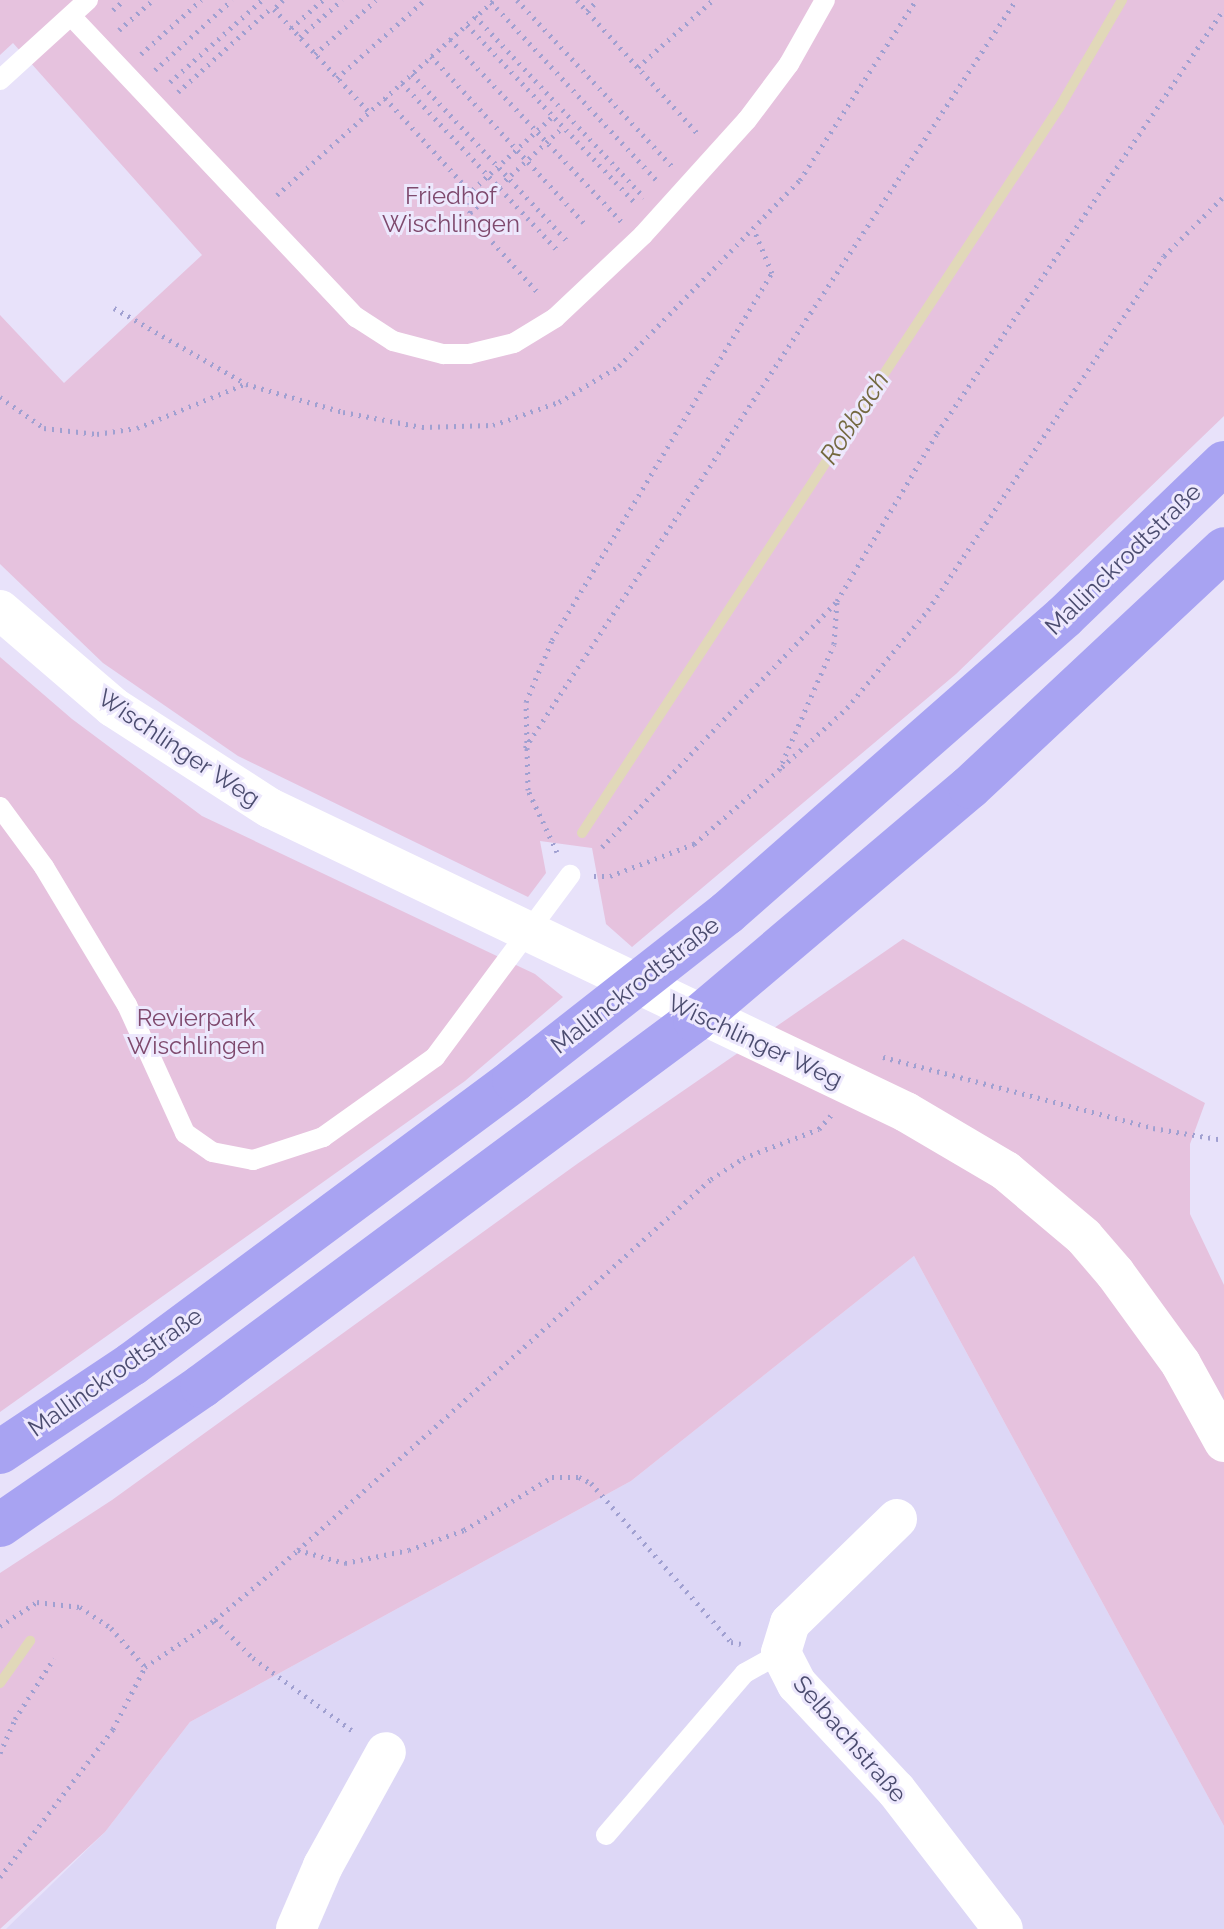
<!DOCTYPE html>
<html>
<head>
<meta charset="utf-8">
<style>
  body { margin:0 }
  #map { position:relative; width:1224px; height:1929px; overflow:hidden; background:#e8e2fa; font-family:Raleway,sans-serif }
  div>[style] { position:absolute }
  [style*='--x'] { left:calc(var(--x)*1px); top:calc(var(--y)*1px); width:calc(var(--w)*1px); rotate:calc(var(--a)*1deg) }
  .residential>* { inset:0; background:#ddd7f6 }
  .green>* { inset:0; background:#e6c2de }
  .stream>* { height:10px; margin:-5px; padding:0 5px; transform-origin:5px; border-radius:5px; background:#e1d8b9 }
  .path>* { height:5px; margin-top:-2.5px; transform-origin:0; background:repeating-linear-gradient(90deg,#a0a0d1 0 2px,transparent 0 8px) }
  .service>* { height:20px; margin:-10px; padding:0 10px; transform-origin:10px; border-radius:10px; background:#fff }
  .minor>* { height:40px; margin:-20px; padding:0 20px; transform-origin:20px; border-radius:20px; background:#fff }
  .trunk>* { height:44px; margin:-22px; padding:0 22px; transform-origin:22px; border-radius:22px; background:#a8a3f2 }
  span { translate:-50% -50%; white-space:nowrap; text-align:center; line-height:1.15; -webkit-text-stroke:6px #ede8fd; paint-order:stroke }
  .park-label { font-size:24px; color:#7f4a6e }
  .street-label { font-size:24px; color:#4b4c6f }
  .water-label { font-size:26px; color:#746940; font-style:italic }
</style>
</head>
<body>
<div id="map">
  <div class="residential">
    <div style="clip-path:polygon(914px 1256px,1224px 1826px,1224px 1929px,6px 1929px,105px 1832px,190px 1722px,631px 1481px)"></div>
  </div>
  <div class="green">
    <div style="clip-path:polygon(0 0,1224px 0,1224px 416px,956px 674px,632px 947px,606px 924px,592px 848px,540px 841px,546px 873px,528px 897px,238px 756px,103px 663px,0 564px,0 315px,64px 383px,202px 255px,13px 43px,0 55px)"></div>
    <div style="clip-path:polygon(0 657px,72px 719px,202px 816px,535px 974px,563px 997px,465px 1081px,0 1412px)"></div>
    <div style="clip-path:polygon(903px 939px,1205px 1103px,1190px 1144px,1190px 1214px,1224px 1285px,1224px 1826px,914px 1256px,631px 1481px,190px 1722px,105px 1832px,0 1929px,0 1573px,112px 1500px,577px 1164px)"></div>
  </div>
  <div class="stream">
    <div style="--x:582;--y:833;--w:868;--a:-56.66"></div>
    <div style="--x:1059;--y:108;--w:125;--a:-59.7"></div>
    <div style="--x:0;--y:1683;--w:52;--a:-54.5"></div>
  </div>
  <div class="path">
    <div style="--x:283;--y:0;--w:13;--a:135"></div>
    <div style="--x:274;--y:9;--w:140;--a:47.3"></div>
    <div style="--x:517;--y:0;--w:227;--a:47"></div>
    <div style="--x:577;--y:0;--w:183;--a:47.9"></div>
    <div style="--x:491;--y:2;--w:246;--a:47.1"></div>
    <div style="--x:113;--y:10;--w:15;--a:-42"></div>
    <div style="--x:587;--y:11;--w:16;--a:-45"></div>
    <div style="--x:475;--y:16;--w:248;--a:47"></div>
    <div style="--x:467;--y:25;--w:246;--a:46.6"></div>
    <div style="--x:291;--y:28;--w:43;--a:-41.2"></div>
    <div style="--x:119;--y:30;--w:45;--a:-41.4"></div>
    <div style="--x:300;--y:37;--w:56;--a:-41.4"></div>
    <div style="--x:450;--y:39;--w:251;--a:46.8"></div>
    <div style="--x:141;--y:54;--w:81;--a:-42"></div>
    <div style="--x:315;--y:54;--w:81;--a:-41.5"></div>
    <div style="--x:431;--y:56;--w:229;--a:47.5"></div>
    <div style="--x:638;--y:67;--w:101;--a:-41.8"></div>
    <div style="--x:155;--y:70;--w:104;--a:-42.3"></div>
    <div style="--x:412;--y:74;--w:229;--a:47.1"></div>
    <div style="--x:337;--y:78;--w:118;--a:-41.6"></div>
    <div style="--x:170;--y:82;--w:123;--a:-41.7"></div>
    <div style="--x:402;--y:83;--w:228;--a:47.1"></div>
    <div style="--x:178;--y:92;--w:127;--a:-42.1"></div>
    <div style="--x:385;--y:98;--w:120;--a:47.7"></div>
    <div style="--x:466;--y:187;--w:31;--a:81"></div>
    <div style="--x:471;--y:218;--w:103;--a:48.1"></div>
    <div style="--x:277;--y:195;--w:292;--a:-41.9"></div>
    <div style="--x:467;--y:195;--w:117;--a:-42.6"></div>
    <div style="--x:470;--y:213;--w:127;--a:-42.8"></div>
    <div style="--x:114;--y:308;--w:152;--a:29.9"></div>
    <div style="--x:246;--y:384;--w:101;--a:16.1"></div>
    <div style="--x:343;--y:412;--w:80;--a:10.8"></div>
    <div style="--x:422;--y:427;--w:71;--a:-1.6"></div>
    <div style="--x:493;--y:425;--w:70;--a:-19.2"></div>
    <div style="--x:559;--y:402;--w:70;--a:-31"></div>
    <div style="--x:619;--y:366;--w:260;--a:-45.8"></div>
    <div style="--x:800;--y:180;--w:214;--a:-57.2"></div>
    <div style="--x:0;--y:397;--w:54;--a:35.2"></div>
    <div style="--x:44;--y:428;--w:53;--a:6.5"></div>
    <div style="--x:97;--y:434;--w:40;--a:-8.5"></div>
    <div style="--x:137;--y:428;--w:117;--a:-22.2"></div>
    <div style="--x:525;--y:748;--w:895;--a:-56.72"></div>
    <div style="--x:782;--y:767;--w:88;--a:-42.2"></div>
    <div style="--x:847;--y:708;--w:127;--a:-50.4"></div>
    <div style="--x:928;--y:610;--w:425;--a:-56.3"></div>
    <div style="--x:1164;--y:256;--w:85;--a:-45"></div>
    <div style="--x:602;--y:847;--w:340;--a:-46.3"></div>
    <div style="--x:837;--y:601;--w:196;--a:-59.2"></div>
    <div style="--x:937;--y:433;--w:512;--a:-55.91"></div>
    <div style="--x:557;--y:852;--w:68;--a:-115.1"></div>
    <div style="--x:528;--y:790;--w:88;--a:-91.3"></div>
    <div style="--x:526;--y:702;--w:67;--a:-67.2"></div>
    <div style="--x:552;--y:640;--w:428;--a:-59.1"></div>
    <div style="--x:772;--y:273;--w:47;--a:-112.7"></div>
    <div style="--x:594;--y:876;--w:16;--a:0"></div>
    <div style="--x:610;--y:876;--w:90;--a:-20.9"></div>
    <div style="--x:694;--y:844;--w:113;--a:-41"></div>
    <div style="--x:779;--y:770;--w:137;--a:-66.4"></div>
    <div style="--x:834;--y:644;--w:43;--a:-86"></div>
    <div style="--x:883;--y:1057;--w:279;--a:14.7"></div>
    <div style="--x:1153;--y:1128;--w:72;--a:9.6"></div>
    <div style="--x:298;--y:1550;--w:49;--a:15.5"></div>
    <div style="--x:345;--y:1563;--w:65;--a:-11.5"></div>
    <div style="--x:409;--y:1550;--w:59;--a:-20"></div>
    <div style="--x:464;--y:1530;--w:103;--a:-31.1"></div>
    <div style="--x:552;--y:1477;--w:27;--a:0"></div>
    <div style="--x:579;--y:1477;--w:13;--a:27"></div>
    <div style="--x:591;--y:1483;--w:212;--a:48.6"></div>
    <div style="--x:731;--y:1642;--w:10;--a:11"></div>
    <div style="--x:215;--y:1620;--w:54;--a:45"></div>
    <div style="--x:253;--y:1658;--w:125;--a:36.2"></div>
    <div style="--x:0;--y:1626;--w:44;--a:-33"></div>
    <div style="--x:37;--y:1602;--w:43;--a:6.6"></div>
    <div style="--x:80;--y:1607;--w:37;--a:34"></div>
    <div style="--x:111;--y:1628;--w:52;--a:48.9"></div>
    <div style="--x:0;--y:1753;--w:37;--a:-66"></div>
    <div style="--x:15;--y:1719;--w:72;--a:-57.4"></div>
    <div style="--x:0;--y:1877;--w:186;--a:-52.6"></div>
    <div style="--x:113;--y:1729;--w:70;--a:-62.7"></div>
    <div style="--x:145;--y:1667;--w:84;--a:-33.9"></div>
    <div style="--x:215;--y:1620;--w:109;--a:-40.1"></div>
    <div style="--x:298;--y:1550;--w:555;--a:-41.93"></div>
    <div style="--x:711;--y:1179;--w:38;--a:-33"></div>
    <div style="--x:743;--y:1158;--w:81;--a:-20.9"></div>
    <div style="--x:819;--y:1129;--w:20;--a:-49"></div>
  </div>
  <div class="service">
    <div style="--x:71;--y:16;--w:415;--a:46.6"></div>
    <div style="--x:356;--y:317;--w:44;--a:33"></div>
    <div style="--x:393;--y:341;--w:52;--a:14.6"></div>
    <div style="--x:443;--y:354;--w:26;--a:0"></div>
    <div style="--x:469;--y:354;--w:46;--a:-13.7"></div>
    <div style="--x:514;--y:343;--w:48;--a:-31.4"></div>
    <div style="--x:555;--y:318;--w:121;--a:-43.3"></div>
    <div style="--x:643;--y:235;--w:155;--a:-47.9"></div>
    <div style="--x:747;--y:120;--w:70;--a:-53.1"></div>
    <div style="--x:789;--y:64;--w:73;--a:-60.6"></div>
    <div style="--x:0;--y:80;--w:119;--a:-42.3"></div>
    <div style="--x:0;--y:807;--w:74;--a:53.7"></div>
    <div style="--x:44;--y:867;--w:161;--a:59"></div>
    <div style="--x:127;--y:1005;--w:141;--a:65.6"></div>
    <div style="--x:185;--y:1133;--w:33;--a:35"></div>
    <div style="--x:212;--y:1152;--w:42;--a:11"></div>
    <div style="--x:253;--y:1160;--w:74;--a:-18.2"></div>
    <div style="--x:323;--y:1137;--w:138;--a:-35.5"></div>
    <div style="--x:435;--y:1057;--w:227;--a:-53.4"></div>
    <div style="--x:606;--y:1835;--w:213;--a:-49.4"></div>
    <div style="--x:745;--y:1673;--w:41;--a:-29.1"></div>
  </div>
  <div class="minor">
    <div style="--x:0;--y:610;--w:149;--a:40.6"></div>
    <div style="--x:113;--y:707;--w:187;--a:32.8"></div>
    <div style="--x:270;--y:808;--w:705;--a:25.55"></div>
    <div style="--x:906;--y:1112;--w:116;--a:30.5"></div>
    <div style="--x:1006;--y:1171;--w:102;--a:40.2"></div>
    <div style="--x:1084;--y:1237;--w:48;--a:49.3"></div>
    <div style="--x:1115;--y:1273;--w:112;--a:54"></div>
    <div style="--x:1181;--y:1364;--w:89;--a:61.1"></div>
    <div style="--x:897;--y:1519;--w:149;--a:135.8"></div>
    <div style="--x:790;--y:1623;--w:31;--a:107"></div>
    <div style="--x:781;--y:1653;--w:35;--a:63"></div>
    <div style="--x:797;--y:1684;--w:145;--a:47"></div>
    <div style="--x:896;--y:1790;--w:175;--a:52.4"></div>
    <div style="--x:296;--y:1929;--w:69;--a:-66.8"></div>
    <div style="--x:323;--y:1866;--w:130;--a:-61.1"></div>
  </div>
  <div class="trunk">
    <div style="--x:0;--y:1452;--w:159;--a:-33.7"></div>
    <div style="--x:132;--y:1364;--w:476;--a:-36.6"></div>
    <div style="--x:514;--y:1080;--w:271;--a:-38.1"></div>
    <div style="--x:727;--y:913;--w:449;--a:-41.3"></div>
    <div style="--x:1064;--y:617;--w:222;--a:-43.9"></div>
    <div style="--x:0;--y:1525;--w:245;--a:-34.5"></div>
    <div style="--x:202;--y:1386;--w:614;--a:-36.59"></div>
    <div style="--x:695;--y:1020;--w:360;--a:-40.3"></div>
    <div style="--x:970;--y:787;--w:348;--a:-43.1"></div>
  </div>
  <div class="park-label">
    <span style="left:451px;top:210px">Friedhof<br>Wischlingen</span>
    <span style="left:196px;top:1032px">Revierpark<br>Wischlingen</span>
  </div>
  <div class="street-label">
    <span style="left:1123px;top:559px;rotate:-44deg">Mallinckrodtstraße</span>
    <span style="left:179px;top:748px;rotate:34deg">Wischlinger Weg</span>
    <span style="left:635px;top:985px;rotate:-38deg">Mallinckrodtstraße</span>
    <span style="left:755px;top:1041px;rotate:25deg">Wischlinger Weg</span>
    <span style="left:115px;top:1372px;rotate:-35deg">Mallinckrodtstraße</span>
    <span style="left:850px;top:1739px;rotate:49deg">Selbachstraße</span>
  </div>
  <div class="water-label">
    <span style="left:855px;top:418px;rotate:-57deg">Roßbach</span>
  </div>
</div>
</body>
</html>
